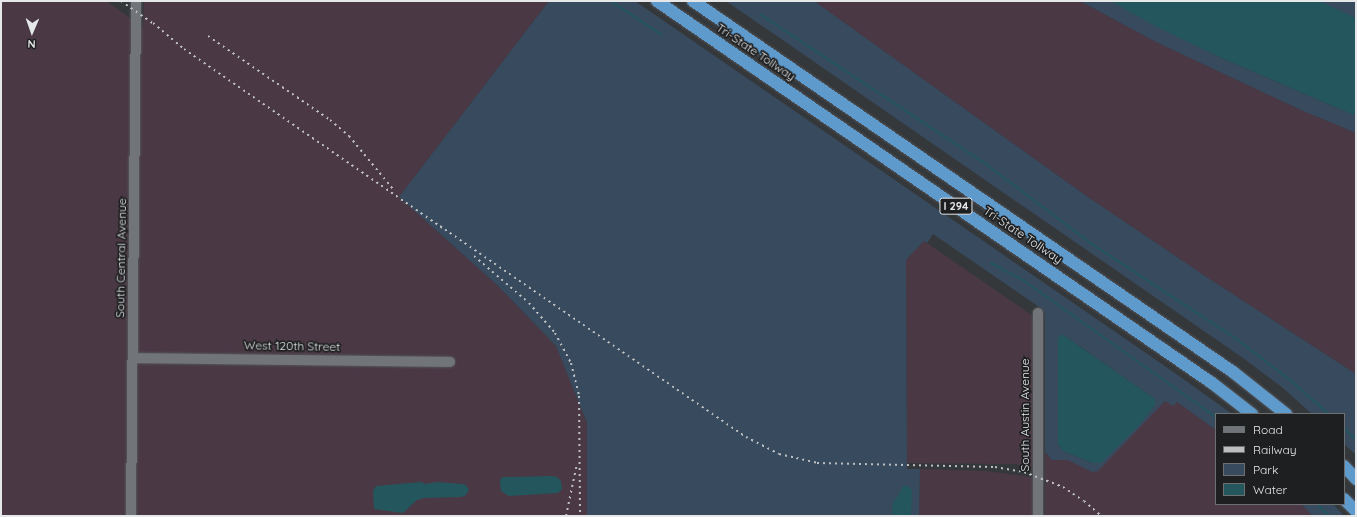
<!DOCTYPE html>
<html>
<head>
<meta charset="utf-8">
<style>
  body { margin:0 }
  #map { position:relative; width:1357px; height:517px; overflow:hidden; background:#35383b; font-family:Quicksand,sans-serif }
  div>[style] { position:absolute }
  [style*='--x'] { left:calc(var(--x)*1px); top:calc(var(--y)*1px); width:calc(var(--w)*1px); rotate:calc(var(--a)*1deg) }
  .industrial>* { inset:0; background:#4a3945 }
  .green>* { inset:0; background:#374a5e }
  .water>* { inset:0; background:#24565e }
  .stream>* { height:2px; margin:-1px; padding:0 1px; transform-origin:1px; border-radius:1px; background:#24565e }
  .roads { filter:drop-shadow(0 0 1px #54575a) drop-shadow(0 0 1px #54575a) }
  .minor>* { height:10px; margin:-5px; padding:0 5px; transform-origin:5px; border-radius:5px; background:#717478 }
  .highway>* { height:12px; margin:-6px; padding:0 6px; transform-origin:6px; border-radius:6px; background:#5e9acc }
  .rail>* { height:2px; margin-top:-1px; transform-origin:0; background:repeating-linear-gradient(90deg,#bcbec0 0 2px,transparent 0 6px) }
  span { translate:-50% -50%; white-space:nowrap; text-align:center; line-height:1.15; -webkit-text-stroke:3.5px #1e1f20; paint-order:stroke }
  .shield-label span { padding:1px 3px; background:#1e1f20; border:1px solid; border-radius:3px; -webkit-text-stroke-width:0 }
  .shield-label { font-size:11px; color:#e5e7e9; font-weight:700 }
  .street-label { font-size:12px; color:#e5e7e9 }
  .frame { position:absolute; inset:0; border:2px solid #e5e7e9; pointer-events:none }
  .legend { position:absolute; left:1215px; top:413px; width:130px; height:92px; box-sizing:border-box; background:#1e1f20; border:1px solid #6e6f70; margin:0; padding:5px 7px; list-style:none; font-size:12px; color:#e5e7e9 }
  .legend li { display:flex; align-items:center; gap:8px; height:20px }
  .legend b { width:20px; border:1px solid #6e6f70 }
  .north { position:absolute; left:12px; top:12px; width:40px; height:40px; -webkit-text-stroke:3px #1e1f20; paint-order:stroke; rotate:182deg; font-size:11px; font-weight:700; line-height:16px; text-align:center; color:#e5e7e9 }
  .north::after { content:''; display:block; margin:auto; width:14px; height:18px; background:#e5e7e9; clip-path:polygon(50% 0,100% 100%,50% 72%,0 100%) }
</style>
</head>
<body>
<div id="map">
  <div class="industrial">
    <div style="clip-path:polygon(1px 1px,106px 1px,143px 27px,144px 1px,549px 1px,399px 197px,497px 285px,556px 346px,587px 423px,588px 516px,1px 516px)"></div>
    <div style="clip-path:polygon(814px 1px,1080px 1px,1156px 42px,1301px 110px,1356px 133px,1356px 374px,1211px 280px,1088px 197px)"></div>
    <div style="clip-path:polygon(924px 241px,1030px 314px,1033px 318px,1034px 470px,1016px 464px,907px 463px,906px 260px)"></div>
    <div style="clip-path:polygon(1170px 397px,1216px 430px,1216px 504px,1301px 504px,1313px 516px,1045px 516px,1045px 452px,1052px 460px,1068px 460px,1076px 463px,1088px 470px)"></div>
    <div style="clip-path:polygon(920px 469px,985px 471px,1025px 476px,1034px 479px,1034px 516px,919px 516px)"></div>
  </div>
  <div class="green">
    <div style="clip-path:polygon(evenodd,549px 1px,635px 1px,1172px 371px,1232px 414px,1216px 414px,1216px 430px,1177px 402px,1173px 406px,1165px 401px,1098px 471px,1092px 472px,1068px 460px,1052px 460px,1045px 452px,1045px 314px,1042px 309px,933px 234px,927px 243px,924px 241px,906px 260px,907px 469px,920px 469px,919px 516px,587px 516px,587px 423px,556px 346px,497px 285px,399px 197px,549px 1px,1062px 334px,1155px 399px,1093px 463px,1063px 451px,1058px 444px,1058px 338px,1062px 334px)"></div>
    <div style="clip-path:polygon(726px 1px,814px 1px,1088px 197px,1211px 280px,1356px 374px,1356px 455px,1344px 444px,1344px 414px,1312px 414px,1283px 388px,1243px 358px)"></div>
    <div style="clip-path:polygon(1080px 1px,1110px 1px,1217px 56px,1356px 116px,1356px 133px,1301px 110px,1156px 42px)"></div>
    <div style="clip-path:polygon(1319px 1px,1356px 1px,1356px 18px,1325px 5px)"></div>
    <div style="clip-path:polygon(1301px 504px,1333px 504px,1344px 516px,1313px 516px)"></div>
  </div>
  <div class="water">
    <div style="clip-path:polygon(1110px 1px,1319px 1px,1356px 18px,1356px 116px,1217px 56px,1159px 28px)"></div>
    <div style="clip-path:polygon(1062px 334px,1155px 399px,1155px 405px,1140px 424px,1101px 463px,1093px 463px,1063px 451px,1058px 444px,1058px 338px)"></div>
    <div style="clip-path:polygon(552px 476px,557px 477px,561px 481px,562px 489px,558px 493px,509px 496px,501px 491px,500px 482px,501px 478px,504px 477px)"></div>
    <div style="clip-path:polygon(421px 482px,425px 484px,437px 482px,463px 484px,466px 485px,469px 490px,465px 496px,460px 497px,424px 498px,417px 500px,403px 513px,374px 509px,373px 491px,376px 486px)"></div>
    <div style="clip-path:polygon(903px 486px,908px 486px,912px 490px,911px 516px,892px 516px,893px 502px,900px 493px)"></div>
  </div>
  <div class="stream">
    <div style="--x:611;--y:1;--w:61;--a:33.7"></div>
    <div style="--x:760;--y:14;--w:273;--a:33.6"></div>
    <div style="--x:987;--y:165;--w:131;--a:37"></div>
    <div style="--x:1092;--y:244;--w:171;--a:33.3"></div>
    <div style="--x:1235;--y:338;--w:69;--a:37.4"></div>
    <div style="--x:1290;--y:380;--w:52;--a:41.1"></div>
    <div style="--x:991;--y:263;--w:36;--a:28"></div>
    <div style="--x:1023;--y:280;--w:237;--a:35.4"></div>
    <div style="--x:1344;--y:428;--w:17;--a:45"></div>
    <div style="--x:1317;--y:504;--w:17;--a:45"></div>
  </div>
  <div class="roads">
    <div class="minor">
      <div style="--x:133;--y:358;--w:317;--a:0.7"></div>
      <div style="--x:131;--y:516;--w:515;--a:-89.44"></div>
      <div style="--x:1038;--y:516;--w:203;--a:-90"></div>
    </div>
    <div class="highway">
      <div style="--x:657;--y:1;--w:674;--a:34.54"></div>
      <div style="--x:1212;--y:383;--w:51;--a:37.8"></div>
      <div style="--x:693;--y:1;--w:655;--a:34.49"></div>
      <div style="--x:1233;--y:372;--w:68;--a:38.4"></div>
      <div style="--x:1344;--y:466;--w:18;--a:47"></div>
      <div style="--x:1344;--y:499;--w:17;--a:45"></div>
    </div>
  </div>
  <div class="rail">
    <div style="--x:121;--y:1;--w:39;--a:35"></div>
    <div style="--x:153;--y:23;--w:40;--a:40"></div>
    <div style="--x:184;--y:49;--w:316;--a:34.7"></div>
    <div style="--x:208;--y:36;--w:148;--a:34.5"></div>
    <div style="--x:330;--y:120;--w:25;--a:40"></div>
    <div style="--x:349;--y:136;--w:69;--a:50.3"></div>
    <div style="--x:440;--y:226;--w:372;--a:34.6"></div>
    <div style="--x:746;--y:437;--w:37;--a:27"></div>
    <div style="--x:779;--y:454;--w:39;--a:13"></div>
    <div style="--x:817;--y:463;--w:178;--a:1.3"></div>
    <div style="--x:995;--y:467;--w:29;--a:10"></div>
    <div style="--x:1024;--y:472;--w:42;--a:21"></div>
    <div style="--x:1063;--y:487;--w:25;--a:34"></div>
    <div style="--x:1084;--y:501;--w:23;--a:41"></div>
    <div style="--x:474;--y:256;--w:72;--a:40.5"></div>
    <div style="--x:529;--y:303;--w:40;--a:49"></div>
    <div style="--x:555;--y:333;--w:34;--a:62"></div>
    <div style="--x:571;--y:363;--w:34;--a:76"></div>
    <div style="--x:579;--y:396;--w:120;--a:89.5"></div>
    <div style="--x:566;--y:516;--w:53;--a:-78.1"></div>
  </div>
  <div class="shield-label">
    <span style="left:956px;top:206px">I 294</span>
  </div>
  <div class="street-label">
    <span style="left:756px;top:52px;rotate:34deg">Tri-State Tollway</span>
    <span style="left:1023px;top:235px;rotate:34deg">Tri-State Tollway</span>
    <span style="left:121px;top:258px;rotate:-89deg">South Central Avenue</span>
    <span style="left:292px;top:346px;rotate:1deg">West 120th Street</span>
    <span style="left:1025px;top:415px;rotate:-90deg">South Austin Avenue</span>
  </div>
  <div class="frame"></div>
  <ul class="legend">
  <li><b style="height:5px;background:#717478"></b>Road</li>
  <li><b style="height:5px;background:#bcbec0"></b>Railway</li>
  <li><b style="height:11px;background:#374a5e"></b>Park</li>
  <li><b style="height:11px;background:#24565e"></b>Water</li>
  </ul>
  <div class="north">N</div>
</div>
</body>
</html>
